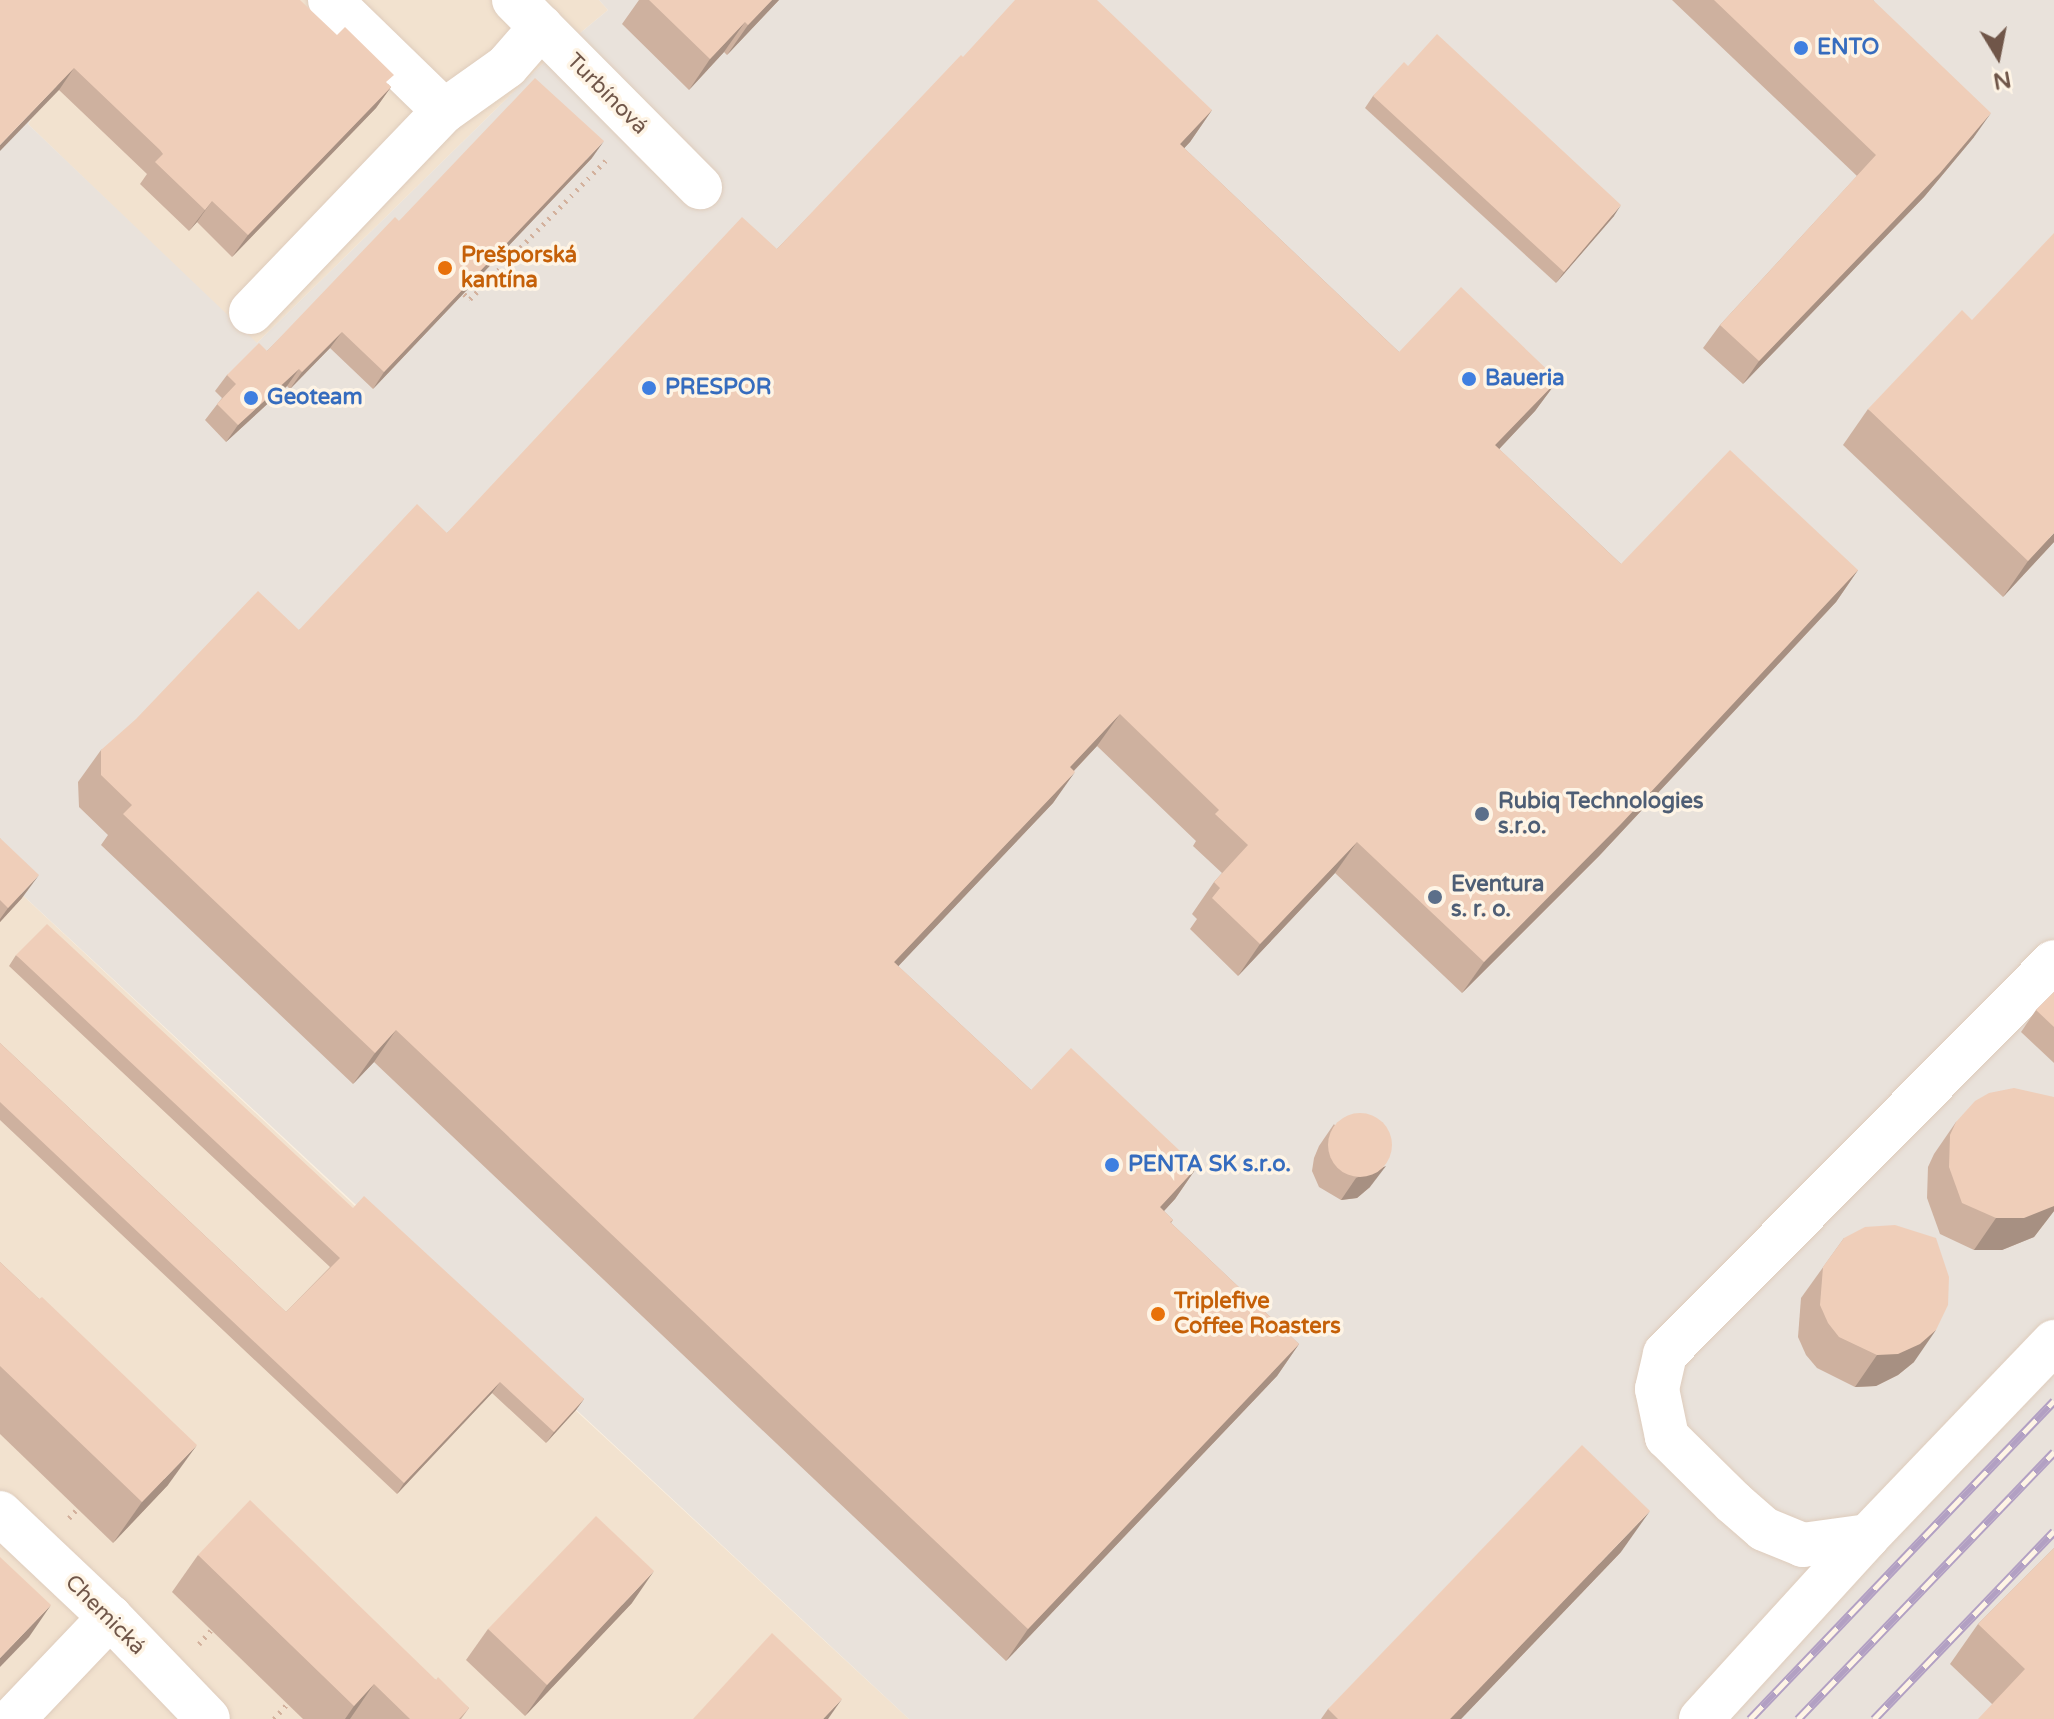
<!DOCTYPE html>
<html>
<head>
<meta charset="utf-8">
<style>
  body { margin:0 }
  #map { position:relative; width:2054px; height:1719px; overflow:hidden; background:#fbf0e0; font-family:"Varela Round",sans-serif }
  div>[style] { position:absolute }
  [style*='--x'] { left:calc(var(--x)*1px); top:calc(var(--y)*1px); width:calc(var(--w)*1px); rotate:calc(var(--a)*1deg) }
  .residential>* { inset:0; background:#f2e2cf }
  .industrial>* { inset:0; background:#e9e2db }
  .path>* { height:5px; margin-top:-2.5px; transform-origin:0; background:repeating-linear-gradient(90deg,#d3b19d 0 2px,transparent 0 8px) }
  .roads { filter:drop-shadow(0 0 2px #deccbc) drop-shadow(0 0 2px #deccbc) }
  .minor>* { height:44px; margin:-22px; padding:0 22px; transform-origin:22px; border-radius:22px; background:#fff }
  .rail>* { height:9px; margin-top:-4.5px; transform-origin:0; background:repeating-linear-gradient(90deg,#fef4e5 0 18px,#b2a0c3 0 36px); box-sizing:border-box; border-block:2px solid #b2a0c3 }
  .wall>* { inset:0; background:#ceb19f }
  .shaded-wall>* { inset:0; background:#a79082 }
  .building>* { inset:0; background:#efceb9 }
  .round { border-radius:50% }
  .dots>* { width:22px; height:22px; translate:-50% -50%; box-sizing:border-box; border:4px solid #fef4e5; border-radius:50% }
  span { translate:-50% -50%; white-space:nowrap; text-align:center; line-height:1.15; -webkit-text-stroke:7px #fef4e5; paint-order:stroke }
  .shop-label { font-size:22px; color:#366cbe; font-weight:700 }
  .left { translate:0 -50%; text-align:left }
  .street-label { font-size:22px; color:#705649 }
  .food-label { font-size:22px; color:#c56008; font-weight:700 }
  .service-label { font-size:22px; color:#4e5e75; font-weight:700 }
  .north { position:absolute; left:1958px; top:16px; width:80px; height:80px; -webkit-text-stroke:6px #fef4e5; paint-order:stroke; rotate:170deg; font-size:22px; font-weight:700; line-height:32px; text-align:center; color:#705649 }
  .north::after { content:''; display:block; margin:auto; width:28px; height:36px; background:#705649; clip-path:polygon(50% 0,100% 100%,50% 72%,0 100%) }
</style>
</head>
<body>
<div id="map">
  <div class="residential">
    <div style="clip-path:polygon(0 0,599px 0,608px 10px,539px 67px,256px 344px,28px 124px,31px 120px)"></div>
    <div style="clip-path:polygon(0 874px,356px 1207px,909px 1719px,0 1719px)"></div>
  </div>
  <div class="industrial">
    <div style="clip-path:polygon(599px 0,2054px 0,2054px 1719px,909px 1719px,0 874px,0 91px,31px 119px,28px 124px,257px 343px,539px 67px,608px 10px)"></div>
  </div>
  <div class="path">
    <div style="--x:464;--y:294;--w:8;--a:40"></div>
    <div style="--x:470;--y:299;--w:194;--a:-45.6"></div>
    <div style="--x:69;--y:1518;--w:12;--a:-48"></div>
    <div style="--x:199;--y:1644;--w:18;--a:-49"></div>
    <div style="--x:274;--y:1719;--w:20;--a:-49"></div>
  </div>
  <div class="roads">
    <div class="minor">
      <div style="--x:330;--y:0;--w:159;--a:44.2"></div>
      <div style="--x:514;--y:0;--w:264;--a:45.2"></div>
      <div style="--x:251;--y:312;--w:279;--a:-46.2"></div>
      <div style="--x:444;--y:111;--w:77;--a:-35.5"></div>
      <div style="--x:507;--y:66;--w:52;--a:-48.9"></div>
      <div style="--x:0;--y:1513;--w:151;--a:43.4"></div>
      <div style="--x:110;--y:1617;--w:141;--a:46.1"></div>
      <div style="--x:1868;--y:1536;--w:66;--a:172.1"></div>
      <div style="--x:1803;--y:1545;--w:42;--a:-157.7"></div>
      <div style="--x:1764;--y:1529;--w:41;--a:-138.9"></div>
      <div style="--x:1733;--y:1502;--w:93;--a:-135.4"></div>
      <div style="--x:1667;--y:1437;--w:49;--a:-101.8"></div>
      <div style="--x:1657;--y:1389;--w:36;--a:-77"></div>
      <div style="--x:1665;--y:1354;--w:552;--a:-45.22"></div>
      <div style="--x:13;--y:1719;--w:141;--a:-46.4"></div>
      <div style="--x:1701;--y:1719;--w:248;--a:-47.6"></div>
      <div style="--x:1868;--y:1536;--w:269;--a:-46.2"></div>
    </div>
  </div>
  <div class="rail">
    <div style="--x:1750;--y:1719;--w:440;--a:-46.3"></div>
    <div style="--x:1798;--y:1719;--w:370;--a:-46.2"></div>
    <div style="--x:1874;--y:1719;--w:260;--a:-46.2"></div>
  </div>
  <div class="wall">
    <div style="clip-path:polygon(0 0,388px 84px,391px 87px,376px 108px,232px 257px,197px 222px,189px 231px,140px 184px,147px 174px,59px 90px)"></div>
    <div style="clip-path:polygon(639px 0,779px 0,727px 55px,724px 52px,689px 90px,622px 24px)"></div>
    <div style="clip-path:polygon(1672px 0,1873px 0,1974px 137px,1924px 197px,1743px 384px,1703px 348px,1720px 325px,1857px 176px)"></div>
    <div style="clip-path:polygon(963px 57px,1212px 110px,1190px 142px,1184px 148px,1399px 352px,1558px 380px,1535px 411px,1499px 449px,1621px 564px,1858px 570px,1836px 602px,1599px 856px,1462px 993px,1335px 873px,1238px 976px,1190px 929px,1197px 919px,1192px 914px,1214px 882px,1222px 873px,1193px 846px,1196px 841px,1097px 746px,1074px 771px,1053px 803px,898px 966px,1031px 1090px,1197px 1167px,1175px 1199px,1164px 1211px,1173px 1220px,1171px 1223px,1299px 1344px,1277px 1376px,1006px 1661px,374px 1062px,353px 1084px,101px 845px,108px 835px,79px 807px,78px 782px,101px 750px,299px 630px,447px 533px,777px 249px)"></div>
    <div style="clip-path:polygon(1408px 66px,1614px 216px,1556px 283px,1365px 108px,1373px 96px)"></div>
    <div style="clip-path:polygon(592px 158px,373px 389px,330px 348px,290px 389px,287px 386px,226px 442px,205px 420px,222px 398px,215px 391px,227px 375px,267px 351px,399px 221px)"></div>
    <div style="clip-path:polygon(1868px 409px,2054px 542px,2003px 597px,1843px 445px)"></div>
    <div style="clip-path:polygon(0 838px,22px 898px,0 922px)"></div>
    <div style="clip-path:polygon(16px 955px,584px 1399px,576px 1410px,546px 1443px,492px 1393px,397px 1494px,0 1120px,0 1043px,286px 1312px,330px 1267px,9px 966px)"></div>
    <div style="clip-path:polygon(2054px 992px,2054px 1063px,2021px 1032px,2036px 1010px)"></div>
    <div style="clip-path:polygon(2054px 1097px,2054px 1211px,2034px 1237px,2002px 1250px,1974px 1250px,1940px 1234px,1927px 1198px,1928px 1167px,1934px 1154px,1956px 1122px)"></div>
    <div style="clip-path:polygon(1334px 1124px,1370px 1187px,1357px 1198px,1341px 1200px,1319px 1187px,1312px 1171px,1314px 1158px,1319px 1146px)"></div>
    <div style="clip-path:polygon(1844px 1238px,1914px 1362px,1898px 1375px,1876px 1386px,1855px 1387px,1817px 1368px,1806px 1355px,1798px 1337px,1801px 1298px)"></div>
    <div style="clip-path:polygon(0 1262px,39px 1299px,168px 1485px,113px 1543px,0 1434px)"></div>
    <div style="clip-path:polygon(2054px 1548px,2054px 1719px,1992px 1704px,1950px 1664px,1978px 1624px)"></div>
    <div style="clip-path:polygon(1621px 1552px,1461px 1719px,1321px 1719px,1328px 1709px)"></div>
    <div style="clip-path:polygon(198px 1555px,436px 1680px,469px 1708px,461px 1719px,303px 1719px,172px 1592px)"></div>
    <div style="clip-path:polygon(632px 1603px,525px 1716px,466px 1660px,488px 1629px)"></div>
  </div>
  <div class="shaded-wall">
    <div style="clip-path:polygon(772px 0,779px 0,727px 55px,748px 25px)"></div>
    <div style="clip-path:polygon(745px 22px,724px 52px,689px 90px,710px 59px)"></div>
    <div style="clip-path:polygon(74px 68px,59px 90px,0 151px,0 145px)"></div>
    <div style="clip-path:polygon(391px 87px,376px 108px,232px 257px,248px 235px)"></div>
    <div style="clip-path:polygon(1212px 110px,1190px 142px,1158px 176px,1180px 144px)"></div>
    <div style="clip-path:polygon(1991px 113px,1974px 137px,1924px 197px,1743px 384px,1759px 361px)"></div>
    <div style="clip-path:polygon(604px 141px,592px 158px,373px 389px,384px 372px)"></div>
    <div style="clip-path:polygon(212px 201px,197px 222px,189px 231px,205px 210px)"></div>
    <div style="clip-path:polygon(1621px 205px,1614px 216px,1556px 283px,1564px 272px)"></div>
    <div style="clip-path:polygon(342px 332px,330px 348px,290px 389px,302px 372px)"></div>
    <div style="clip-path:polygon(299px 369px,287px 386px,226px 442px,238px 425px)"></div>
    <div style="clip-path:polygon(1558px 380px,1535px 411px,1473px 477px,1495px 445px)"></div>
    <div style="clip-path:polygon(2054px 533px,2054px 542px,2003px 597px,2028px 561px)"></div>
    <div style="clip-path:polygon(1858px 570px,1836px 602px,1599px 856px,1462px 993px,1484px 962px)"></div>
    <div style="clip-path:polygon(1120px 714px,1097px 746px,1048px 798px,1070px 767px)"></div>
    <div style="clip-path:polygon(1075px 772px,1053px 803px,872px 994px,894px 962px)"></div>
    <div style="clip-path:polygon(1357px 842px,1335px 873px,1238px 976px,1260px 944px)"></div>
    <div style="clip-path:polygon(39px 875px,22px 898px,0 922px,0 919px,8px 908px)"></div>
    <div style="clip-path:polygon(396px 1030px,374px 1062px,353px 1084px,375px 1053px)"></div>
    <div style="clip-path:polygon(1386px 1166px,1370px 1187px,1357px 1198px,1341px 1200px,1356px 1178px)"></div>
    <div style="clip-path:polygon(1197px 1167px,1175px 1199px,1138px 1239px,1160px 1207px)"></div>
    <div style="clip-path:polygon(2054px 1206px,2054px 1211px,2034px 1237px,2002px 1250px,1974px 1250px,1996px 1218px)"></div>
    <div style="clip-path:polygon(1936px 1330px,1914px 1362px,1898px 1375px,1876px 1386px,1855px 1387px,1877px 1355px)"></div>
    <div style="clip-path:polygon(1299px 1344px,1277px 1376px,1006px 1661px,1028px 1629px)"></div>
    <div style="clip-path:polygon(500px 1382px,492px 1393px,397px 1494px,404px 1483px)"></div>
    <div style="clip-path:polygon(584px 1399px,576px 1410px,546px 1443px,554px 1432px)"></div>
    <div style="clip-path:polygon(197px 1445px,168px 1485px,113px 1543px,142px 1502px)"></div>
    <div style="clip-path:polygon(1650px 1511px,1621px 1552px,1461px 1719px,1450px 1719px)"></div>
    <div style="clip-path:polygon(654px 1571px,632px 1603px,525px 1716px,547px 1685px)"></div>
    <div style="clip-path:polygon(51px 1605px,29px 1637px,0 1667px,0 1658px)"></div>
    <div style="clip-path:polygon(374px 1684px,350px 1719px,345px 1719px,354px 1706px)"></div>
    <div style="clip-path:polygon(842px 1699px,828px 1719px,823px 1719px)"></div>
  </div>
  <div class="building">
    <div style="clip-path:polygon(0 0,300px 0,337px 35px,345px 27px,394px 75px,386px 82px,391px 87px,248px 235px,212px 201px,205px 210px,155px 162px,163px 154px,160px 150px,74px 68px,0 145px)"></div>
    <div style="clip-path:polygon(649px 0,772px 0,748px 25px,745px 22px,710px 59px)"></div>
    <div style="clip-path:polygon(1015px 0,1097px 0,1212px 110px,1180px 144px,1399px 352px,1461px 287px,1558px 380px,1495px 445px,1621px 564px,1730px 450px,1858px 570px,1621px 824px,1484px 962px,1357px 842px,1260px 944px,1212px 898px,1220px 888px,1214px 882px,1248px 845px,1215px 814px,1219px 810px,1120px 714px,1070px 767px,1075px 772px,894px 962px,1031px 1090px,1071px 1048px,1197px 1167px,1160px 1207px,1173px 1220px,1170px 1222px,1299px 1344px,1028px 1629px,396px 1030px,375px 1053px,123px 814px,132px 805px,101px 775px,101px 750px,136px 719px,258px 591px,299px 630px,417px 504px,447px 533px,742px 217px,777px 249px,961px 55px,963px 57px)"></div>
    <div style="clip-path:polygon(1714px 0,1873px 0,1991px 113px,1940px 173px,1759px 361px,1720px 325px,1876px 155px)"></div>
    <div style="clip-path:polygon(1437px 34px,1621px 205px,1564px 272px,1373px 96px,1404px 62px,1408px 66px)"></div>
    <div style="clip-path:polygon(535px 78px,604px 141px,384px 372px,342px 332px,302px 372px,299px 369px,238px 425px,217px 404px,236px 384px,227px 375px,259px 343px,267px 351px,395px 217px,399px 221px)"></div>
    <div style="clip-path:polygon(2054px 233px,2054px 533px,2028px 561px,1868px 409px,1962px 310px,1972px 320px)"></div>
    <div style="clip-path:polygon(0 838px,39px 875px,8px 908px,0 900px)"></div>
    <div style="clip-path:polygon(47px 924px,353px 1208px,364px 1196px,584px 1399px,554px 1432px,500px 1382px,404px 1483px,0 1102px,0 1043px,286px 1312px,340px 1258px,16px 955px)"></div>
    <div style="clip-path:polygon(2054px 992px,2054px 1027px,2036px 1010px)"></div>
    <div style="clip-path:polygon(2014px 1088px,2054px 1097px,2054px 1206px,2024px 1218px,1996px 1218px,1962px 1203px,1949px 1167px,1950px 1135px,1956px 1122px,1975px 1101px,1989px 1093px)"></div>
    <div class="round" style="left:1328px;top:1113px;width:64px;height:64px"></div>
    <div style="clip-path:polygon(1895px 1225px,1936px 1238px,1949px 1277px,1948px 1305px,1936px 1330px,1920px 1344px,1898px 1354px,1877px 1355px,1839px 1337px,1828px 1323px,1820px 1305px,1823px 1267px,1844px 1238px,1865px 1227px)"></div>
    <div style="clip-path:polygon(0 1262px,39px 1299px,42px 1297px,197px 1445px,142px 1502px,0 1366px)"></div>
    <div style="clip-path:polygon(1582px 1445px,1650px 1511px,1450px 1719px,1338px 1719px,1328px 1709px)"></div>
    <div style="clip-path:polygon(250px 1500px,436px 1680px,438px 1677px,469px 1708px,459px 1719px,410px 1719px,374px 1684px,354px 1706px,198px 1555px)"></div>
    <div style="clip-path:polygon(596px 1516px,654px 1571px,547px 1685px,488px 1629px)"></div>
    <div style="clip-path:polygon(2054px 1548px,2054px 1719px,1978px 1719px,2025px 1669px,1978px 1624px)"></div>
    <div style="clip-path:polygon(0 1557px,51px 1605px,0 1658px)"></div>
    <div style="clip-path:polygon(772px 1633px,842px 1699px,823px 1719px,693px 1719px)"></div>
  </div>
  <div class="dots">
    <div style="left:1801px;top:48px;background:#3f7fe0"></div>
    <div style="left:445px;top:268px;background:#e8710a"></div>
    <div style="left:1469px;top:379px;background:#3f7fe0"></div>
    <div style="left:649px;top:388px;background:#3f7fe0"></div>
    <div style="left:251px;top:398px;background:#3f7fe0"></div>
    <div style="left:1482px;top:814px;background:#5c6f8a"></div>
    <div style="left:1435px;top:897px;background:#5c6f8a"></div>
    <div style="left:1112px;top:1165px;background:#3f7fe0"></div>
    <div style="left:1158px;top:1314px;background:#e8710a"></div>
  </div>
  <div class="shop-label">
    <span class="left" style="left:1817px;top:48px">ENTO</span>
    <span class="left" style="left:1485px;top:379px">Baueria</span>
    <span class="left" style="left:665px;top:388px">PRESPOR</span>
    <span class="left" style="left:267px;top:398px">Geoteam</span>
    <span class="left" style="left:1128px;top:1165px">PENTA SK s.r.o.</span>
  </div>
  <div class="street-label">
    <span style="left:607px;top:94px;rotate:45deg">Turbínová</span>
    <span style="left:105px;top:1615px;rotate:45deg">Chemická</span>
  </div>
  <div class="food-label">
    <span class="left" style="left:461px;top:268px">Prešporská<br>kantína</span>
    <span class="left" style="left:1174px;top:1314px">Triplefive<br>Coffee Roasters</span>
  </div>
  <div class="service-label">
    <span class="left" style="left:1498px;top:814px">Rubiq Technologies<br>s.r.o.</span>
    <span class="left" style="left:1451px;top:897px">Eventura<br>s. r. o.</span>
  </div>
  <div class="north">N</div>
</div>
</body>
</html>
